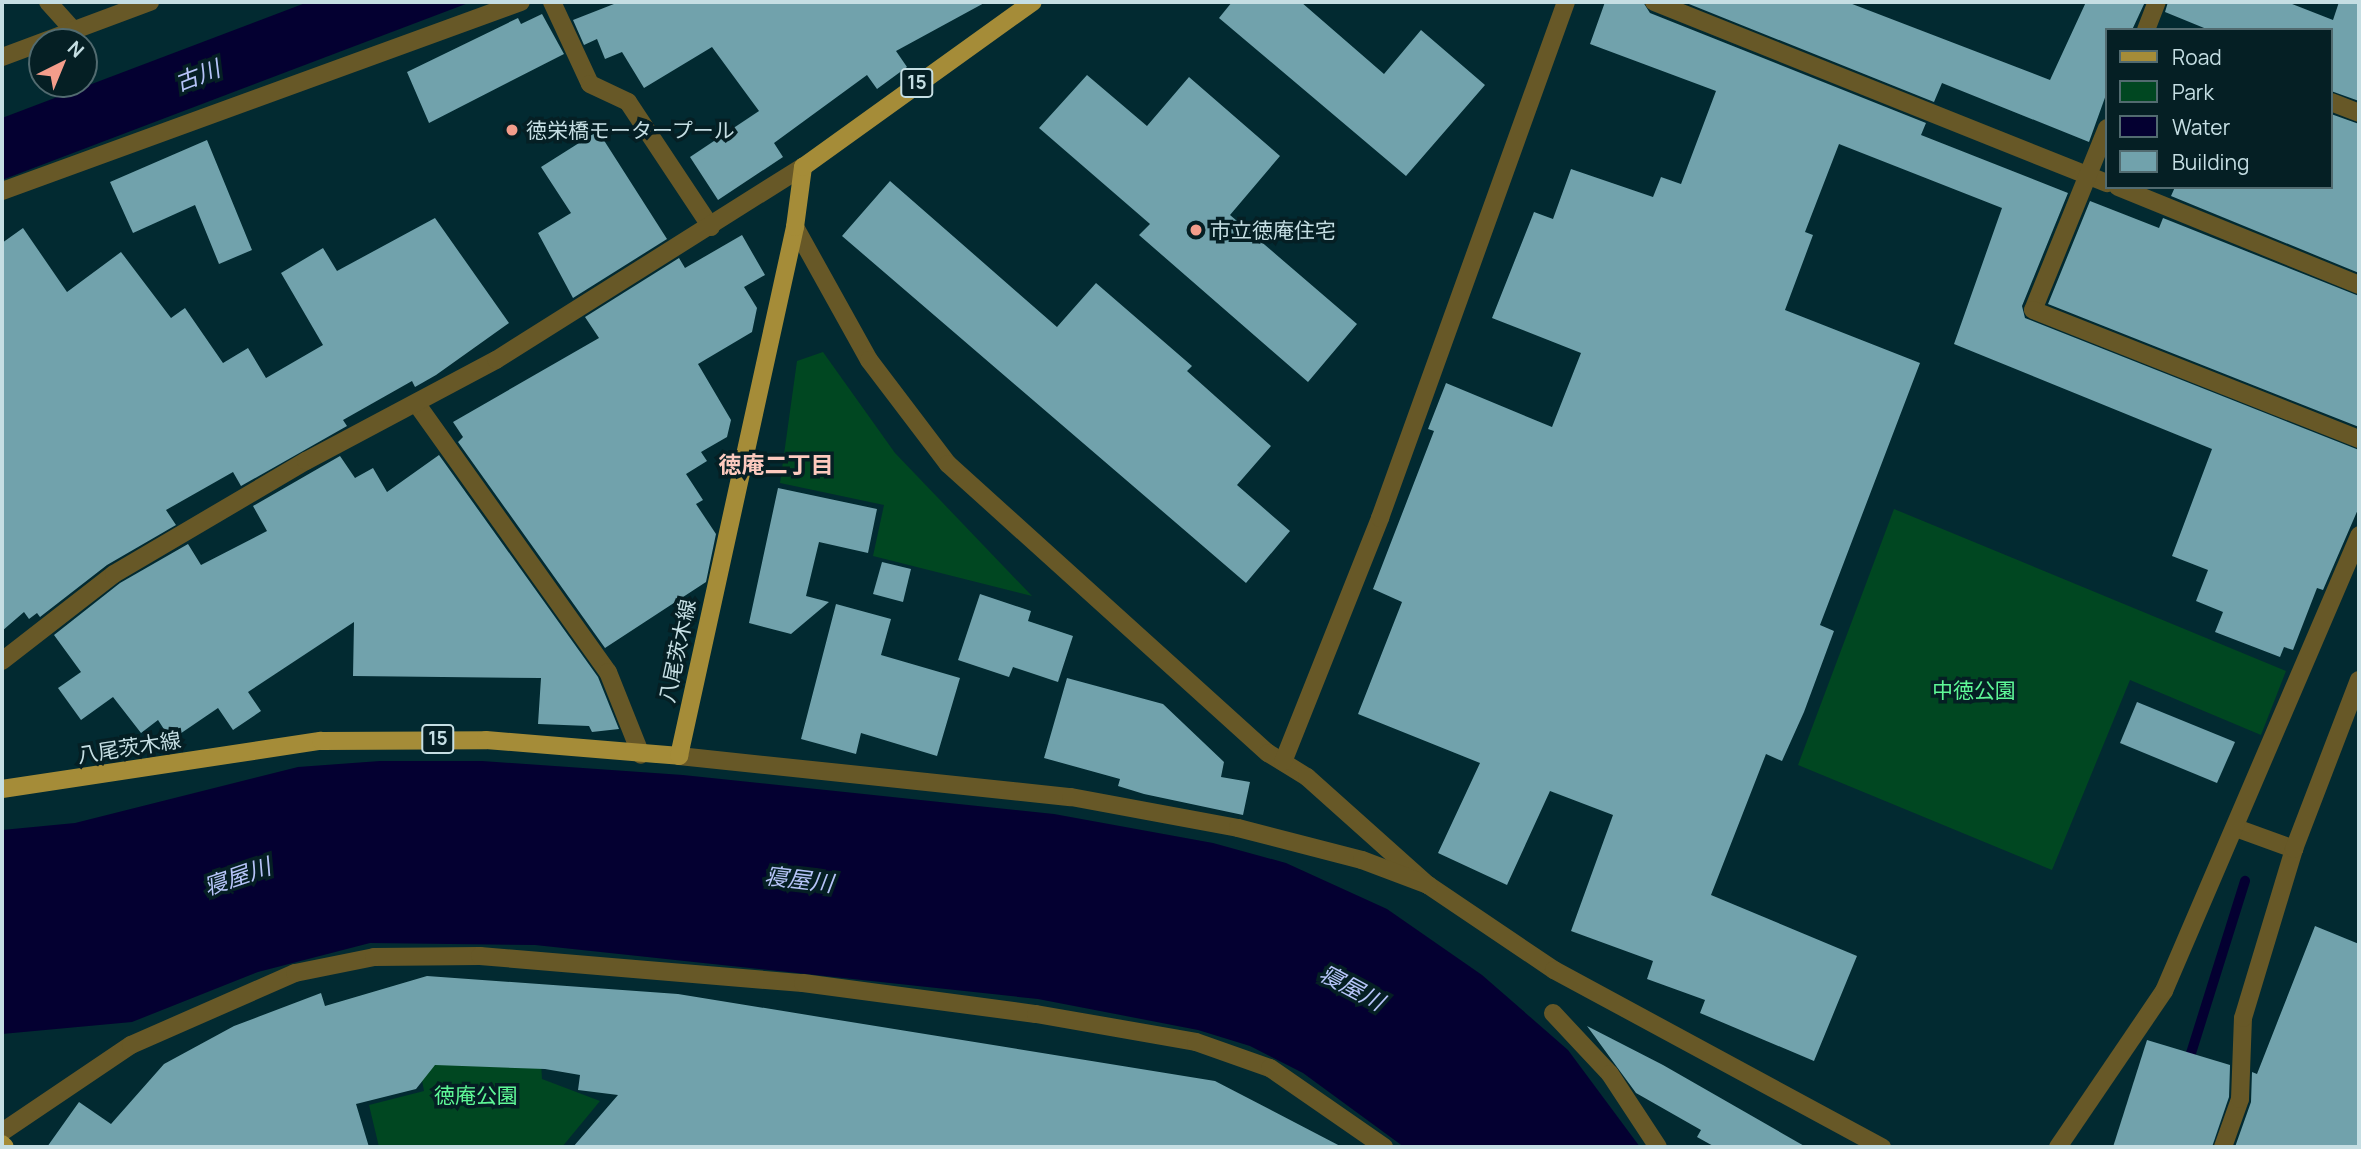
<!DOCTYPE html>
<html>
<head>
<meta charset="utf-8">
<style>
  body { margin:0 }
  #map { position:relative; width:2361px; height:1149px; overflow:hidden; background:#022a31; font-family:Manrope,"Noto Sans JP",sans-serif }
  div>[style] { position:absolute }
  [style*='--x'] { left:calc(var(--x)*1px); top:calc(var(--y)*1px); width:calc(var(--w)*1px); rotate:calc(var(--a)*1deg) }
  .green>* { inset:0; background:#004721 }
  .water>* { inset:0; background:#040031 }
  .stream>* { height:10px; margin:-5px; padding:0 5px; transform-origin:5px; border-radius:5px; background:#040031 }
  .building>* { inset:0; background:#71a2ac }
  .minor>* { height:18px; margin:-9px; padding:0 9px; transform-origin:9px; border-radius:9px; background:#675827 }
  .tertiary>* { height:18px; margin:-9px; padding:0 9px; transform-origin:9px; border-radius:9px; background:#675827 }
  .primary>* { height:18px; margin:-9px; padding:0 9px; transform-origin:9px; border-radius:9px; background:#a58c38 }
  .dots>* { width:19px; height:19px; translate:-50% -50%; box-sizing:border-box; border:4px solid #051f24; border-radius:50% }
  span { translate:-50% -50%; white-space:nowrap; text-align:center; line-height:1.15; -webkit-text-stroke:7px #051f24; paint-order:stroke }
  .shield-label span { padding:2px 5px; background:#051f24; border:2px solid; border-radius:5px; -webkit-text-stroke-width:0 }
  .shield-label { font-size:19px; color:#c5dee3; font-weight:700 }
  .poi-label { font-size:21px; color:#c5dee3 }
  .left { translate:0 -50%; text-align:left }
  .street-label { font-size:21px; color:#c5dee3 }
  .park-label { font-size:21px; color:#5ef897 }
  .water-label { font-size:23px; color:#b6c4f8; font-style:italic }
  .neighbourhood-label { font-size:23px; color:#fdcabf; font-weight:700 }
  .frame { position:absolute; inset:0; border:4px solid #c5dee3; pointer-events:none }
  .legend { position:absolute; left:2105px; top:28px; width:228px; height:161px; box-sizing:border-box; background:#051f24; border:2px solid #526b70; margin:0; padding:9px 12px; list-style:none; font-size:21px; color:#c5dee3 }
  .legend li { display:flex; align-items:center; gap:14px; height:35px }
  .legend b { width:35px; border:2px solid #526b70 }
  .north { position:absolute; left:28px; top:28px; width:70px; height:70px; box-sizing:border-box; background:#051f24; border:2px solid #526b70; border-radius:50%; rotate:43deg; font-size:19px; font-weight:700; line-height:28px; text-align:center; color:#c5dee3 }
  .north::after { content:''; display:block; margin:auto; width:24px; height:32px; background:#f49d8b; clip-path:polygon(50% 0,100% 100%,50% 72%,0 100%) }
</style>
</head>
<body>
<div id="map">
  <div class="green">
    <div style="clip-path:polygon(823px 352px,895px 453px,1032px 596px,873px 556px,884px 505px,780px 483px,797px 361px)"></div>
    <div style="clip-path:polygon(1894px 509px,2286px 671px,2261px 735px,2130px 680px,2052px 870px,1798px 765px)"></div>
    <div style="clip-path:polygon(415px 1042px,540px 1046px,542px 1079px,600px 1101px,562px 1147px,379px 1147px,369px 1105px,424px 1091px)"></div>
  </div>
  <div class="water">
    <div style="clip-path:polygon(308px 2px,471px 2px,2px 180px,2px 118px)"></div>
    <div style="clip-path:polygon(380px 761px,482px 761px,683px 775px,1054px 814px,1213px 843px,1286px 863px,1387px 909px,1482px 975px,1568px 1050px,1640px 1147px,1404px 1147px,1303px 1073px,1250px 1046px,1198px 1030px,1038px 999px,535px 945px,370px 943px,258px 972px,132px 1022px,2px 1034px,2px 830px,75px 823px,298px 767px)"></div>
  </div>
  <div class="stream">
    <div style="--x:2187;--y:1066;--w:194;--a:-72.6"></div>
  </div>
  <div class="building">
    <div style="clip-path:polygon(619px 2px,986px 2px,896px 51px,907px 67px,877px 89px,867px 75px,774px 143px,783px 157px,718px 200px,690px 157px,759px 111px,712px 47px,644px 88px,622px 52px,605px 59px,597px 39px,584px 45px,573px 20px)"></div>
    <div style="clip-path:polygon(1232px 2px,1301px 2px,1384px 74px,1421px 30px,1485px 85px,1406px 176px,1219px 18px)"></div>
    <div style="clip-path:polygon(1605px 2px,1643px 2px,1650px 13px,1926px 123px,1921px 135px,2068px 193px,2022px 306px,2025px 318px,2359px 450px,2359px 507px,2323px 590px,2317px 588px,2293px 650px,2284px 647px,2280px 657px,2215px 632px,2223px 612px,2196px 601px,2208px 570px,2172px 556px,2212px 449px,1954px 344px,2002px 208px,1839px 144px,1805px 232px,1813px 235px,1785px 310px,1920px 363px,1820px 625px,1834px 631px,1804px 712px,1782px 761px,1766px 754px,1711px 895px,1857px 956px,1814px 1061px,1700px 1013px,1705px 1000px,1647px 979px,1653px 961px,1571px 931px,1613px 815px,1550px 791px,1507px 885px,1438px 853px,1480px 763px,1358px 714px,1402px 602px,1373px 589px,1434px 431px,1428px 429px,1446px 383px,1552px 427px,1581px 353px,1492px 318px,1534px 212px,1553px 219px,1571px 169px,1653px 197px,1661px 177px,1681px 184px,1716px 91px,1590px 44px)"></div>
    <div style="clip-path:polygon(1684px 2px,1847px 2px,2050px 80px,2086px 2px,2145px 2px,2132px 30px,2107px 30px,2107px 92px,2089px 142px,1942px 83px,1934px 102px)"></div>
    <div style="clip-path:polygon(2168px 2px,2287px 2px,2333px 20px,2339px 2px,2359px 2px,2359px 101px,2331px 91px,2331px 30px,2209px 30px,2165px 12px)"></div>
    <div style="clip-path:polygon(542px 14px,564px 54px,429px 123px,407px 72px,518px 18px,521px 24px)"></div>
    <div style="clip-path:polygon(1087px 75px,1147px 126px,1189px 77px,1280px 156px,1230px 215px,1357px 324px,1308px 382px,1139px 235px,1150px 224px,1039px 128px)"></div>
    <div style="clip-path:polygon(2331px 114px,2359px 124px,2359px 273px,2171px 196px,2175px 187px,2331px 187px)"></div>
    <div style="clip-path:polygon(598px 131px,667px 239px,573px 298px,538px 233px,571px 213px,541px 167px)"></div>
    <div style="clip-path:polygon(207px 140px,252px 250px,219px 264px,195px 205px,133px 233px,110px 182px)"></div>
    <div style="clip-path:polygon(890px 181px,1057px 327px,1096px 283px,1192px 366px,1187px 371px,1271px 446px,1237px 485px,1290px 531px,1246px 583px,842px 236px)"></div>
    <div style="clip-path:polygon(2090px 201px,2159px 228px,2163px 218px,2359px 296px,2359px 427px,2048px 304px)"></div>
    <div style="clip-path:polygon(435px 218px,509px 323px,436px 375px,415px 387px,412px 381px,343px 420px,347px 426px,241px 486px,233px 472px,166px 510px,176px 525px,107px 565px,40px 617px,37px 613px,29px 619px,24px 612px,2px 631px,2px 243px,23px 228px,67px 292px,121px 252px,171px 318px,185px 308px,223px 363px,248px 348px,266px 378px,323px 345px,281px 273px,323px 248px,337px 271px)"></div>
    <div style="clip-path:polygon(742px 235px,765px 275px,744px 287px,757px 308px,752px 332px,698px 364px,731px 420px,727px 437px,701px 452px,707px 461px,686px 474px,703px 500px,696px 504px,716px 534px,706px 582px,605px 648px,458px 442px,463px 437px,453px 422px,599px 338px,585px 317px,679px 258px,685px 268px)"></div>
    <div style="clip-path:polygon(439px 455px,598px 677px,619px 729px,592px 732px,589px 726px,538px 724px,541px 678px,353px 676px,354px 622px,248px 692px,261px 711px,233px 730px,218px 708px,171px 740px,158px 720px,141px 733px,113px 697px,81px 720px,58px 688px,81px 672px,54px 635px,120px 583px,188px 544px,201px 565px,267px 531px,253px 506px,340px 456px,355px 478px,373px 468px,387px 492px)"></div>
    <div style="clip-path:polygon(778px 488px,877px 509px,868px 553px,819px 542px,806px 596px,829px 602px,791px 634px,749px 623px)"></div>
    <div style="clip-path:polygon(882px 562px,911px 569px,903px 602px,873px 594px)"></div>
    <div style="clip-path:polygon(980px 594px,1031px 611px,1028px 621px,1073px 636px,1058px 682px,1013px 667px,1009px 677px,958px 660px)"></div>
    <div style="clip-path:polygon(836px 604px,891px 619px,881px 655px,960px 678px,937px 756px,861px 733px,856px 754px,801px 739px)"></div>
    <div style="clip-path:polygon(1067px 678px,1163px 704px,1224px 762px,1221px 777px,1250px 782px,1243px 815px,1144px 794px,1118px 786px,1120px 779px,1044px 758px)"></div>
    <div style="clip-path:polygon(2137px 702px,2235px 742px,2217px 783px,2120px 743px)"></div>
    <div style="clip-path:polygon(2315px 926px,2359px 944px,2359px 1147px,2235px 1147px,2251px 1102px,2252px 1072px,2257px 1074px)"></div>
    <div style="clip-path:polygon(427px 976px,678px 994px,1215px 1081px,1342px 1147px,573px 1147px,618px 1095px,578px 1090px,580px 1075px,545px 1069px,435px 1065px,416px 1089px,356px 1104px,369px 1147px,47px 1147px,79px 1102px,111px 1124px,164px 1064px,234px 1026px,321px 993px,325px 1006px)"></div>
    <div style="clip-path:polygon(1587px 1026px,1663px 1065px,1806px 1147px,1715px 1147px,1697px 1137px,1701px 1130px,1636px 1093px)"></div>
    <div style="clip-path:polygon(2147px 1040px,2230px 1065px,2229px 1097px,2212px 1147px,2113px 1147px)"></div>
  </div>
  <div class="minor">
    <div style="--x:48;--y:2;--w:38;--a:48"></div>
    <div style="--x:552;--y:2;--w:90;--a:65.1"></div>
    <div style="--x:590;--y:84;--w:42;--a:25.3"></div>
    <div style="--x:628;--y:102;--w:150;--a:56.4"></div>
    <div style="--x:1654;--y:2;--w:488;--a:21.8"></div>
    <div style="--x:2146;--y:30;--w:30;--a:-69"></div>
    <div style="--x:2331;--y:102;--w:30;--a:21"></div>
    <div style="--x:2107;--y:128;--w:196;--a:112.1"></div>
    <div style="--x:2033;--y:310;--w:351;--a:21.6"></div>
    <div style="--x:2118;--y:187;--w:260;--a:22.1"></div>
    <div style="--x:2;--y:191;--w:552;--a:-20.01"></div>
    <div style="--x:795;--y:227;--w:152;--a:60.9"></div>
    <div style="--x:869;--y:360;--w:131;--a:52.8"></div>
    <div style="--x:948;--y:464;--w:431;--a:42.1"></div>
    <div style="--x:1268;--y:753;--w:46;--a:31.6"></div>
    <div style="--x:1307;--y:777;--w:162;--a:41.8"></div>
    <div style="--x:1428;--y:885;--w:152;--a:34"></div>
    <div style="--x:1554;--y:970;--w:373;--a:28.4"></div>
    <div style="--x:416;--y:403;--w:330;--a:54.5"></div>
    <div style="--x:608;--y:672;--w:89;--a:68.3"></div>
    <div style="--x:2;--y:661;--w:142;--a:-37.8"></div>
    <div style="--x:114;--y:574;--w:223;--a:-30.5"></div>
    <div style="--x:306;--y:461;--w:215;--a:-28"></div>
    <div style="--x:496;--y:360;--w:363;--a:-32.2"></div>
    <div style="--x:1283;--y:762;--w:263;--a:-68.3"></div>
    <div style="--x:1380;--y:518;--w:548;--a:-70.18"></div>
    <div style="--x:2236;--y:828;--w:62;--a:19.9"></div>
    <div style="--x:1553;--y:1013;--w:83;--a:46.9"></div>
    <div style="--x:1610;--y:1074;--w:87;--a:56.7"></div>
    <div style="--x:2;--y:1132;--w:156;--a:-34"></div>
    <div style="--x:131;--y:1045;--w:179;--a:-23.7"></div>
    <div style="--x:295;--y:973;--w:81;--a:-11.4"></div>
    <div style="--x:374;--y:957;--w:106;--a:-0.5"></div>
    <div style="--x:480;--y:956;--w:324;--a:4.8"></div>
    <div style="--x:803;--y:983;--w:235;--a:7.6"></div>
    <div style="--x:1036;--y:1014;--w:162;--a:9.9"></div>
    <div style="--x:1196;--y:1042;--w:78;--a:19.4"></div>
    <div style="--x:1270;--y:1068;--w:139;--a:34.7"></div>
    <div style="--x:2058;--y:1147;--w:189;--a:-55.8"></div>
    <div style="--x:2164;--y:991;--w:496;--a:-66.8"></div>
    <div style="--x:2223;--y:1147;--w:51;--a:-70.5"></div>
    <div style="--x:2240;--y:1099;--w:81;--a:-87.9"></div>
    <div style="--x:2243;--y:1018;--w:177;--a:-73.2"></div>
    <div style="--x:2294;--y:849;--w:181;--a:-69"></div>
  </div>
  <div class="tertiary">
    <div style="--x:2;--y:57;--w:158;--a:-20.4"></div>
    <div style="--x:679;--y:756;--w:394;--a:6"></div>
    <div style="--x:1071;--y:797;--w:170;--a:10.5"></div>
    <div style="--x:1238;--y:828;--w:128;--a:14.5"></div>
    <div style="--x:1362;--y:860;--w:71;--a:20.7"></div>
  </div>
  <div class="primary">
    <div style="--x:2;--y:789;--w:323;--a:-8.6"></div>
    <div style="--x:321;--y:741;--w:165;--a:-0.3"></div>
    <div style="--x:486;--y:740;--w:194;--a:4.7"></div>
    <div style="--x:679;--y:756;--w:542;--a:-77.63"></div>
    <div style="--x:795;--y:227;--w:61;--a:-82.4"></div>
    <div style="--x:803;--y:167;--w:283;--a:-35.7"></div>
    <div style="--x:2;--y:1144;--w:4;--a:45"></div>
  </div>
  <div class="dots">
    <div style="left:512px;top:130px;background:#f49d8b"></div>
    <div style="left:1196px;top:230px;background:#f49d8b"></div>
  </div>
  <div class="shield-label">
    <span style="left:917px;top:83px">15</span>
    <span style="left:438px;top:739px">15</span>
  </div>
  <div class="poi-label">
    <span class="left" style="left:526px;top:130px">徳栄橋モータープール</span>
    <span class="left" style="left:1210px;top:230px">市立徳庵住宅</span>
  </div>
  <div class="street-label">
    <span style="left:677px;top:651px;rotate:-78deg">八尾茨木線</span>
    <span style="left:129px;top:747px;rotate:-9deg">八尾茨木線</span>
  </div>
  <div class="park-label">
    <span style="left:1974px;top:690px">中徳公園</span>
    <span style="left:476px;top:1095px">徳庵公園</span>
  </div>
  <div class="water-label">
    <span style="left:197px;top:75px;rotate:-21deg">古川</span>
    <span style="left:237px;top:876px;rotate:-19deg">寝屋川</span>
    <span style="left:799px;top:879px;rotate:7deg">寝屋川</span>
    <span style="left:1352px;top:987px;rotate:28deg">寝屋川</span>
  </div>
  <div class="neighbourhood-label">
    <span style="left:776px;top:464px">徳庵二丁目</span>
  </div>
  <div class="frame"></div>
  <ul class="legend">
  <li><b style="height:9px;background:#a58c38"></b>Road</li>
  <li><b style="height:19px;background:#004721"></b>Park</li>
  <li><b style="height:19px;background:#040031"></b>Water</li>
  <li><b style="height:19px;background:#71a2ac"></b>Building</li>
  </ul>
  <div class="north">N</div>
</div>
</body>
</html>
